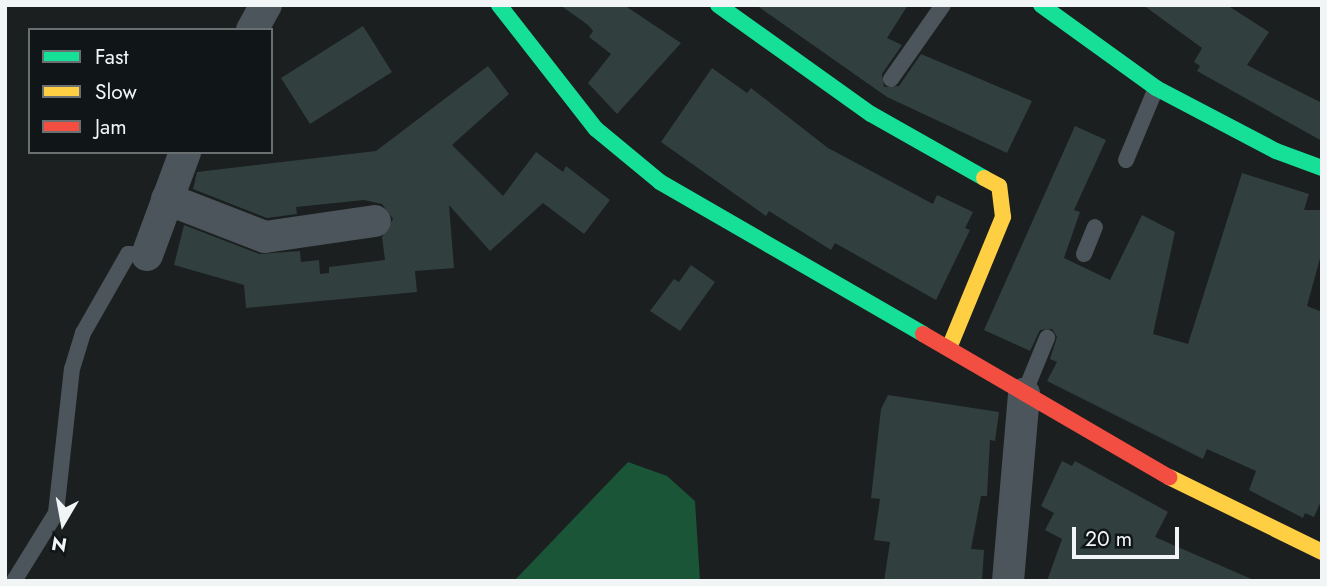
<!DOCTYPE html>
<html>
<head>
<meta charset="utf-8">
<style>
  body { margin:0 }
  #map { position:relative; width:1327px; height:586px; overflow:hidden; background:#1b1f1f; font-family:Jost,sans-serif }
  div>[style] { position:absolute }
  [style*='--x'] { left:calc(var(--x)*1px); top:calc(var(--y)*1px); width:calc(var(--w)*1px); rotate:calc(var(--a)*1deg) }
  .forest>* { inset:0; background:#1b5538 }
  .building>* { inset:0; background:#313f3f }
  .lane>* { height:16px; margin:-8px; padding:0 8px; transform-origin:8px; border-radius:8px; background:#4c555b }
  .street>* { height:32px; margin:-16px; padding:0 16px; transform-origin:16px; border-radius:16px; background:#4c555b }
  .fast>* { height:16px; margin:-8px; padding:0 8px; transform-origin:8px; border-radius:8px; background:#16e098 }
  .slow>* { height:16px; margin:-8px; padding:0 8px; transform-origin:8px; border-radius:8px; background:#ffcf43 }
  .jam>* { height:16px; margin:-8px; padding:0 8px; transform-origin:8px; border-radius:8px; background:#f24e42 }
  span { translate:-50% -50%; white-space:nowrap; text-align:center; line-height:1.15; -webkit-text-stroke:7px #101618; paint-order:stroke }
  .frame { position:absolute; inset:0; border:7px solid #f1f5f6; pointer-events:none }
  .legend { position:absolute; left:28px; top:28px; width:245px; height:126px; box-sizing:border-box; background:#101618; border:2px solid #6a6f71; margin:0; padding:9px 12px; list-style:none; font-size:21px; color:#f1f5f6 }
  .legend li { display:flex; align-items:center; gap:14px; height:35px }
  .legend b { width:35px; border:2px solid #6a6f71 }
  .north { position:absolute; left:28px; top:488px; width:70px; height:70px; -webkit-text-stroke:5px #101618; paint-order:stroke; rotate:190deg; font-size:19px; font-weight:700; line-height:28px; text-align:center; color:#f1f5f6 }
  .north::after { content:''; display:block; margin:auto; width:24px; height:32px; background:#f1f5f6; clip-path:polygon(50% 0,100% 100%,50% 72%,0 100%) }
  .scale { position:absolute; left:1072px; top:527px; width:107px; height:32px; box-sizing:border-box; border:4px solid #f1f5f6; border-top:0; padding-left:9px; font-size:21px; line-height:24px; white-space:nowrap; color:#f1f5f6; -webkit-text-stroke:5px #101618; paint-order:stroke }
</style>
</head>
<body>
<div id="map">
  <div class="forest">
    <div style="clip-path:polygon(628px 462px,667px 476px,695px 501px,700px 581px,514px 581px)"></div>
  </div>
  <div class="building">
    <div style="clip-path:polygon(560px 5px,624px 5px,681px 43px,617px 114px,588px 83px,611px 54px,589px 37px,593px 31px,588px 25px)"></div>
    <div style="clip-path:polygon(756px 5px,908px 5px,887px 38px,902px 45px,882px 74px,884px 87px,899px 86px,921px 54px,1032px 101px,1007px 153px,887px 97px)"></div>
    <div style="clip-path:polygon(1143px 5px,1227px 5px,1269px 32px,1247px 65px,1322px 103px,1322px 141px,1197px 71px,1200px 66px,1194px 62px,1202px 48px)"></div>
    <div style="clip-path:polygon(363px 26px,392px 72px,310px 124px,281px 78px)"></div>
    <div style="clip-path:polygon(488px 66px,509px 94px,452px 145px,503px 196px,536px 152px,563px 172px,566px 166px,610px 200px,584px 234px,543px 203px,490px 251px,449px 205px,454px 268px,415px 271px,417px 292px,246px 308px,244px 285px,174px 265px,184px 225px,259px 254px,300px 251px,301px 262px,319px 260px,320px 274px,329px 273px,329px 267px,385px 260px,382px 237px,393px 219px,382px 204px,364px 200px,296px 207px,297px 214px,267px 218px,193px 189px,197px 172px,376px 151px)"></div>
    <div style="clip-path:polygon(712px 68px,747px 93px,751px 88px,828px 148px,933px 204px,937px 195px,973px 212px,965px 228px,970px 230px,936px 300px,835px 243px,831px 250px,769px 211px,766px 216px,661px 142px)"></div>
    <div style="clip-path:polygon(1075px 126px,1106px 140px,1074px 210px,1080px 212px,1064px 258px,1110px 280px,1142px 215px,1175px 232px,1153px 334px,1188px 344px,1242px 173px,1309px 194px,1304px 210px,1322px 210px,1322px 251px,1307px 306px,1322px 312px,1322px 499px,1314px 517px,1305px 513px,1303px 518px,1249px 490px,1256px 471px,1207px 449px,1203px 459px,1047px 381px,1057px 362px,1050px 359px,1057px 337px,1052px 329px,1040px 330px,1030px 351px,984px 330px)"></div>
    <div style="clip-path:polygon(691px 265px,715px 282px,680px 331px,650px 311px,674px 279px,679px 282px)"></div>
    <div style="clip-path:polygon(888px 395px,999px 412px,995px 441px,990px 440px,987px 496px,981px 496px,971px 549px,984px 550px,982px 581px,884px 581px,890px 542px,874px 540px,880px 499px,871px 498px,881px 409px)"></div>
    <div style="clip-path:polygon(1062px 461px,1072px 466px,1075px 461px,1168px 512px,1155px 537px,1256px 581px,1047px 581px,1062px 539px,1045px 530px,1054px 513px,1041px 506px)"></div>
  </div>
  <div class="lane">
    <div style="--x:891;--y:79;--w:90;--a:-54.9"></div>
    <div style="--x:1126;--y:160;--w:78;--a:-67.4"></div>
    <div style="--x:1084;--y:254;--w:29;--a:-68"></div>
    <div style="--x:1024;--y:394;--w:61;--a:-67.7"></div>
    <div style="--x:14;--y:581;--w:80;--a:-58.3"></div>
    <div style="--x:56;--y:513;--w:145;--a:-83.7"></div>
    <div style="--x:72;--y:369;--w:38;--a:-73"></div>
    <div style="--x:83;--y:333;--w:91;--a:-60.3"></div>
    <div style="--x:128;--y:254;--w:19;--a:3"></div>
  </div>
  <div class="street">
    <div style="--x:252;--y:30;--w:29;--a:-61"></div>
    <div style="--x:167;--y:199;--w:105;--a:21.2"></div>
    <div style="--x:265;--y:237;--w:111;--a:-8.3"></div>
    <div style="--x:147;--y:255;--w:110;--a:-69.7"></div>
    <div style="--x:1008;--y:581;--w:188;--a:-85.1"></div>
  </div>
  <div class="fast">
    <div style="--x:499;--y:5;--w:157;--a:52"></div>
    <div style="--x:596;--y:129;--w:83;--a:39.6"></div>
    <div style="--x:660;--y:182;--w:304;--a:30"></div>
    <div style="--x:718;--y:5;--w:188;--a:35.5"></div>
    <div style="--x:871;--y:114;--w:130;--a:29.5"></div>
    <div style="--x:1041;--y:5;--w:142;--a:35.8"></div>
    <div style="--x:1156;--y:88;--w:136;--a:27.7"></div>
    <div style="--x:1276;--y:151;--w:49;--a:20.3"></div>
  </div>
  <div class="slow">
    <div style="--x:949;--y:348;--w:142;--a:-67.6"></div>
    <div style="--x:1003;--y:217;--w:31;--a:-97"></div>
    <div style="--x:999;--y:186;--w:17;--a:-152"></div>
    <div style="--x:1169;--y:477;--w:170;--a:26.1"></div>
  </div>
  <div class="jam">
    <div style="--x:923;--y:334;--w:285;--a:30.2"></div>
  </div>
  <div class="frame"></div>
  <ul class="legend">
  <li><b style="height:9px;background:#16e098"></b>Fast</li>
  <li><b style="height:9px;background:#ffcf43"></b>Slow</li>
  <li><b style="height:9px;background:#f24e42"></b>Jam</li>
  </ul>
  <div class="north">N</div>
  <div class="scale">20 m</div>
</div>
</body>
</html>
